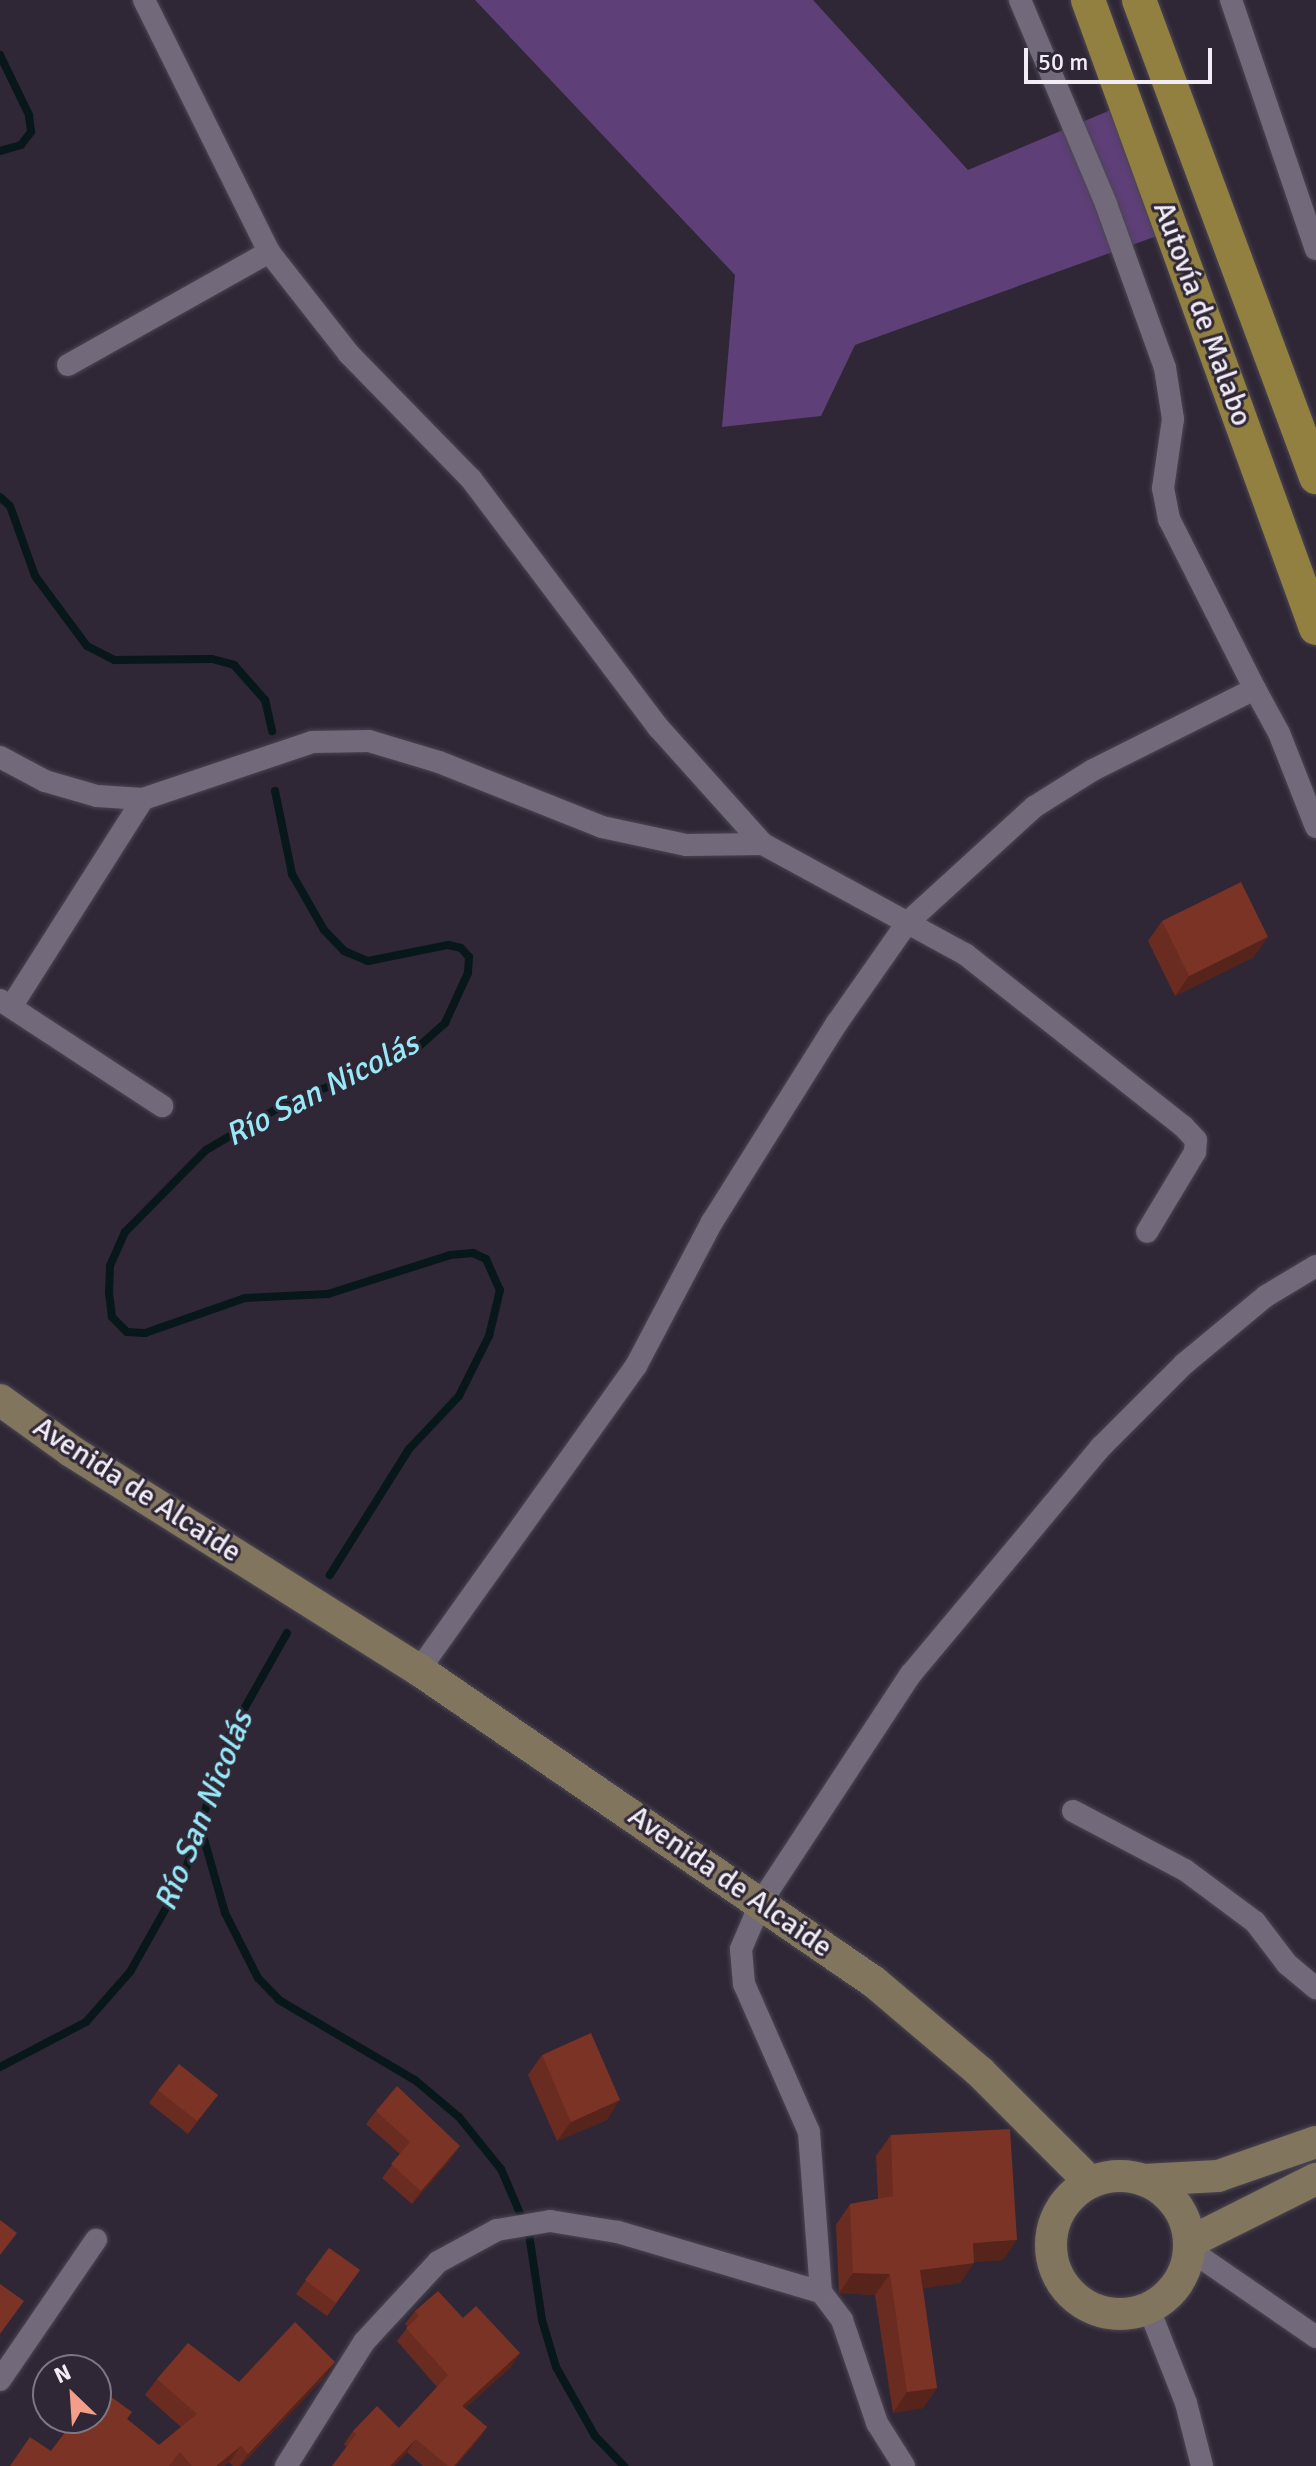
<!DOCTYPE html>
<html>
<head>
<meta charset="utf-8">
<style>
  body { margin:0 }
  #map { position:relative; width:1316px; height:2466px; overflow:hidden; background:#2f2736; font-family:Signika,sans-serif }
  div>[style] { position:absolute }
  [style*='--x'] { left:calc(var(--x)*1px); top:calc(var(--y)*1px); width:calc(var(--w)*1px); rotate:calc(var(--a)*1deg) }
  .green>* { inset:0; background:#5e3f77 }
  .stream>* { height:8px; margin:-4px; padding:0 4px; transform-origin:4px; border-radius:4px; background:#081719 }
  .roads { filter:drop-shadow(0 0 2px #4b4551) drop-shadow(0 0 2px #4b4551) }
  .minor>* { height:22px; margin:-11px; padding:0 11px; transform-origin:11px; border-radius:11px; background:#726a7b }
  .secondary>* { height:32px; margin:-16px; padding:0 16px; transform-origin:16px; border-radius:16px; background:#82755e }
  .secondary>.ring { margin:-16px; padding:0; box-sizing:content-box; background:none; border:32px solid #82755e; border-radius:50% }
  .primary>* { height:34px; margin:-17px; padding:0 17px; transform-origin:17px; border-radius:17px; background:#928041 }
  .wall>* { inset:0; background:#6a2c20 }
  .shaded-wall>* { inset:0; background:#56241a }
  .building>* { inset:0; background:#7b3325 }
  span { translate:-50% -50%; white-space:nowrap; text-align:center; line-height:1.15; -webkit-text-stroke:6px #2f2736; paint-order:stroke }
  .street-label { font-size:30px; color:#f1ecf6 }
  .water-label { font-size:32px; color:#98e9f7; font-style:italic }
  .north { position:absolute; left:32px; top:2354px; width:80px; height:80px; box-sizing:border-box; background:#2f2736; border:2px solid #7d7683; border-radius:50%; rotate:335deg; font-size:22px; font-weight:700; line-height:32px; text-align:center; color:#f1ecf6 }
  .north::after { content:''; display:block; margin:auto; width:28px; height:36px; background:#f49e89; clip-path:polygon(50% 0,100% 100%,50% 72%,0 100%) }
  .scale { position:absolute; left:1024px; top:48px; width:188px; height:36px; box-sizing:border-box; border:4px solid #f1ecf6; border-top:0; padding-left:10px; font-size:24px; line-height:28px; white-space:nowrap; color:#f1ecf6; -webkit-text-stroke:6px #2f2736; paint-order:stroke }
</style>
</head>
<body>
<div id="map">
  <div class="green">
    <div style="clip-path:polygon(475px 0,813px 0,968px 170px,1137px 99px,1179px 228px,855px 345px,821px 416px,722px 427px,735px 275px)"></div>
  </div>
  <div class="stream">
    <div style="--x:0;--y:55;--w:67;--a:64.2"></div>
    <div style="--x:29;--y:115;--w:17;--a:83"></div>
    <div style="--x:31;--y:132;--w:16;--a:128"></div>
    <div style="--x:21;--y:145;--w:22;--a:164"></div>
    <div style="--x:0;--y:497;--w:13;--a:42"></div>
    <div style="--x:10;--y:506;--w:74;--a:70.3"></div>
    <div style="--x:35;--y:576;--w:87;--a:53.4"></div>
    <div style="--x:87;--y:646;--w:31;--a:27"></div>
    <div style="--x:115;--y:660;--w:97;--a:-0.6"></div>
    <div style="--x:212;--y:659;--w:23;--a:15"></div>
    <div style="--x:234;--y:665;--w:47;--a:48.5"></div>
    <div style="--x:265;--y:700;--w:32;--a:77"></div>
    <div style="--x:275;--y:791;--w:85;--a:78.4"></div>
    <div style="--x:292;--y:874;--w:64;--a:60.3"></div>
    <div style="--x:324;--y:930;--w:29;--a:46"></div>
    <div style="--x:344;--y:951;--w:26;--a:23"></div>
    <div style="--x:368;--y:961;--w:82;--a:-11.3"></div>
    <div style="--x:448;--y:945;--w:13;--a:13"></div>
    <div style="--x:461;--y:948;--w:12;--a:48"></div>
    <div style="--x:469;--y:957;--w:16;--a:94"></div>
    <div style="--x:468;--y:973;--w:55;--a:114.7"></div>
    <div style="--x:445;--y:1023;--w:36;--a:138"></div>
    <div style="--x:418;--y:1047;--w:38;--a:150"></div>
    <div style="--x:385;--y:1066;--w:99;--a:159.9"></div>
    <div style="--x:292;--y:1100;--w:99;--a:149.8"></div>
    <div style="--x:206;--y:1150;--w:115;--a:134.6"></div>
    <div style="--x:125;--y:1232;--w:37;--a:114"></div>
    <div style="--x:110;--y:1266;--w:27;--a:92"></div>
    <div style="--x:109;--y:1293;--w:24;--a:83"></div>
    <div style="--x:112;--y:1317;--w:21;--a:45"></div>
    <div style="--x:127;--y:1332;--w:18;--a:3"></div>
    <div style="--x:145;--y:1333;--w:106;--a:-19.3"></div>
    <div style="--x:245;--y:1298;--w:83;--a:-2.8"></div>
    <div style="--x:328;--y:1294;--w:128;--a:-17.7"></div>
    <div style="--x:450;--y:1255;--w:23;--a:-5"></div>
    <div style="--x:473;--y:1253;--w:14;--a:25"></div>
    <div style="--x:486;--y:1259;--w:34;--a:66"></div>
    <div style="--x:500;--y:1290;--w:47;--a:103.4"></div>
    <div style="--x:489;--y:1336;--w:67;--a:116.6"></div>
    <div style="--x:459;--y:1396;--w:73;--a:133.3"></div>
    <div style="--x:409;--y:1449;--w:149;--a:122.1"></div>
    <div style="--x:202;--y:1832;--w:84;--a:74.1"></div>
    <div style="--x:225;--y:1913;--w:73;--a:63.1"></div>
    <div style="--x:258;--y:1978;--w:30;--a:46"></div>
    <div style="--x:279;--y:2000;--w:158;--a:30.5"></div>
    <div style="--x:415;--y:2080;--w:57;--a:40.1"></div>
    <div style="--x:459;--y:2117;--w:67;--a:51.1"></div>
    <div style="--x:501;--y:2169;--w:71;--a:66.7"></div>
    <div style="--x:529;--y:2234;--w:87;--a:81.4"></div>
    <div style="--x:542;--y:2320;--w:49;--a:73.4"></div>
    <div style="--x:556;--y:2367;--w:79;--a:60.5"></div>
    <div style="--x:595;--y:2436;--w:42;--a:46"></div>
    <div style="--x:0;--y:2067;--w:97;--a:-27.6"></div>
    <div style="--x:86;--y:2022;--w:67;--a:-48.7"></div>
    <div style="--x:130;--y:1972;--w:108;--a:-60.6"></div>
    <div style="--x:183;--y:1878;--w:151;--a:-71.9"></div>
    <div style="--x:230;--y:1734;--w:116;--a:-60.6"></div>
  </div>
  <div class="roads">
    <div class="minor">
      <div style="--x:144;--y:0;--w:281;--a:63.6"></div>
      <div style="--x:269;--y:252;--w:130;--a:51.9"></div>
      <div style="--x:349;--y:354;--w:175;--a:45.7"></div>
      <div style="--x:471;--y:479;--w:311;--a:53"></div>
      <div style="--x:658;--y:727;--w:157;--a:48.1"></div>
      <div style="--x:1020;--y:0;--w:221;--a:67.1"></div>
      <div style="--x:1106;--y:204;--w:174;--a:70.2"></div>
      <div style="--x:1165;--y:368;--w:52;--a:81.1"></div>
      <div style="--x:1173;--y:419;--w:70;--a:98.2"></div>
      <div style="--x:1163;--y:488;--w:32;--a:79"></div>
      <div style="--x:1169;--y:519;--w:191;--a:63.2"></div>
      <div style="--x:1231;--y:0;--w:263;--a:71.2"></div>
      <div style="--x:68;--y:365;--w:231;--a:-29.3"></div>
      <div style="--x:0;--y:757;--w:51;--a:28.1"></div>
      <div style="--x:45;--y:781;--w:54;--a:16.1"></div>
      <div style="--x:97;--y:796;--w:46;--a:3.7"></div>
      <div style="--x:143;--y:799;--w:178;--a:-18.6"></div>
      <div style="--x:312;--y:742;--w:57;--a:-1"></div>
      <div style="--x:369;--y:741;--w:73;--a:16.7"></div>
      <div style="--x:439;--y:762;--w:175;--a:21.7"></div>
      <div style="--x:602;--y:827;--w:86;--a:12.1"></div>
      <div style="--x:686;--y:845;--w:77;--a:-0.7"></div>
      <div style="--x:763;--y:844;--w:230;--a:28.6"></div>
      <div style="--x:965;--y:954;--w:278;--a:38.3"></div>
      <div style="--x:1183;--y:1126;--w:19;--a:47"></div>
      <div style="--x:1196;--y:1140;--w:12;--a:95"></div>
      <div style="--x:1195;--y:1152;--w:93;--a:121"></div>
      <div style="--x:0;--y:1000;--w:194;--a:33.2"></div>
      <div style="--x:11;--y:1007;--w:246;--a:-57.6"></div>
      <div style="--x:419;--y:1670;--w:374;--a:-54.5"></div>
      <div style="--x:636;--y:1366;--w:163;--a:-62.2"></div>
      <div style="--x:712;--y:1222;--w:235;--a:-57.9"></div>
      <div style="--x:837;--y:1023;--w:122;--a:-55"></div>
      <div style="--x:907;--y:923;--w:172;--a:-42.4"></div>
      <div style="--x:1034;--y:807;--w:70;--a:-32.1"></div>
      <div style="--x:1093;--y:770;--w:181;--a:-26.6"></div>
      <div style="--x:1255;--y:689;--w:50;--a:61.4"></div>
      <div style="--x:1279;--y:733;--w:101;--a:68.5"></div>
      <div style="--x:1073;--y:1811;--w:127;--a:27.8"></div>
      <div style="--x:1185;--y:1870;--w:87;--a:36.6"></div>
      <div style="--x:1255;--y:1922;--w:53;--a:52.7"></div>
      <div style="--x:1287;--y:1964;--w:38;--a:40"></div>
      <div style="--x:1190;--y:2250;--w:153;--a:34.6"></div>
      <div style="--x:821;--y:2292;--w:35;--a:53"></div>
      <div style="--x:842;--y:2320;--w:109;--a:71.2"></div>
      <div style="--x:877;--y:2423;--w:51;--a:57.9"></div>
      <div style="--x:1149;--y:2309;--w:101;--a:68.5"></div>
      <div style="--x:1186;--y:2403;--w:65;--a:75.7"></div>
      <div style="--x:0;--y:2380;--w:170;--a:-55.6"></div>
      <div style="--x:286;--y:2466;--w:146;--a:-57.8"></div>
      <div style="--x:364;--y:2342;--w:109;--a:-47.2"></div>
      <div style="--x:438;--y:2262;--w:67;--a:-28.5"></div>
      <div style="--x:497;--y:2230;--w:54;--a:-9.6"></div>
      <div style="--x:550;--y:2221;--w:69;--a:9.2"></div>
      <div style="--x:618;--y:2232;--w:212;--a:16.5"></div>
      <div style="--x:821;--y:2292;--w:160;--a:-94.3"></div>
      <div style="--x:809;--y:2132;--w:162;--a:-113.7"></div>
      <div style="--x:744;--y:1984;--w:35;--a:-95"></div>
      <div style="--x:741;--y:1949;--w:51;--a:-66.9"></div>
      <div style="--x:761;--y:1902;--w:273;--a:-56.7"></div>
      <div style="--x:911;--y:1674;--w:296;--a:-50.1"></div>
      <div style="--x:1101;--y:1447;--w:117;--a:-45"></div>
      <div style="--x:1184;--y:1364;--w:107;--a:-39.7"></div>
      <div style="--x:1266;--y:1296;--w:58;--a:-31"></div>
    </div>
    <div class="secondary">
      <div style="--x:0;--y:1400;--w:87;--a:35.7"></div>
      <div style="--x:71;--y:1451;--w:411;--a:32.2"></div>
      <div style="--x:419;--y:1670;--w:552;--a:34.44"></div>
      <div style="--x:874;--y:1982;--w:139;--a:40.3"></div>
      <div style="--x:980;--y:2072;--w:156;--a:45"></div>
      <div class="ring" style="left:1051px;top:2176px;width:106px;height:106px"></div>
      <div style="--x:1144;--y:2180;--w:74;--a:-3.1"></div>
      <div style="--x:1218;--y:2176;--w:104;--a:-19.1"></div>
      <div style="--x:1190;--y:2242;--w:141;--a:-26.6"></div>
    </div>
    <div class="primary">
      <div style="--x:1088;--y:0;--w:668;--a:70.05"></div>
      <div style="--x:1139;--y:0;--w:509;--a:69.64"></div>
    </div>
  </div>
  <div class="wall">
    <div style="clip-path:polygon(1162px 921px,1254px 957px,1175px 996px,1148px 941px)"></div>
    <div style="clip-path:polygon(542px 2055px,607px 2120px,557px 2141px,528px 2075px)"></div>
    <div style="clip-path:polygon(158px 2090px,218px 2095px,188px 2134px,149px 2103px)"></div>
    <div style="clip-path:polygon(376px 2111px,451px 2159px,412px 2204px,382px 2178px,400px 2154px,366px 2124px)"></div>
    <div style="clip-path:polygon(891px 2135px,1003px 2260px,974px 2262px,960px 2283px,923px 2288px,937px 2388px,923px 2408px,893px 2413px,875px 2295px,839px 2293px,836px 2225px,850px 2204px,878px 2199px,876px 2156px)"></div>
    <div style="clip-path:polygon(329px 2248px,360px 2270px,327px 2316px,296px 2294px)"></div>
    <div style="clip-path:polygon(415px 2311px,463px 2318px,511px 2367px,465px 2408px,487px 2427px,478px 2440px,456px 2466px,423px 2466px,407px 2452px,394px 2466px,332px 2466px,347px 2447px,344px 2444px,353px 2431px,399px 2428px,437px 2387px,397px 2341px,408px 2327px,405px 2324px)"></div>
    <div style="clip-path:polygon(324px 2378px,240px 2466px,233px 2466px,229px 2462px,224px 2466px,10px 2466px,51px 2451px,69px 2427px,57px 2418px,127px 2419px,159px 2445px,181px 2427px,145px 2395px,157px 2379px,239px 2382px)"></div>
  </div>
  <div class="shaded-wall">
    <div style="clip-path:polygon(1268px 937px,1254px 957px,1175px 996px,1189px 976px)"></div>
    <div style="clip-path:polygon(620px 2100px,607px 2120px,557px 2141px,571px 2122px)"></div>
    <div style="clip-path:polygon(460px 2146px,451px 2159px,412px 2204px,421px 2191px)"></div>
    <div style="clip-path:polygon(1017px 2240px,1003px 2260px,959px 2263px,973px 2243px)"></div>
    <div style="clip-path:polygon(974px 2263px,960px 2283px,906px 2291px,920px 2270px)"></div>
    <div style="clip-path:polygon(853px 2273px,890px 2274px,875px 2295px,839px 2293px)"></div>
    <div style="clip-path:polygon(520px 2353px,511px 2367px,453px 2419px,462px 2406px)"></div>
    <div style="clip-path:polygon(335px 2362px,324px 2378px,239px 2466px,248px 2454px)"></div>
    <div style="clip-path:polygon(937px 2388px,923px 2408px,893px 2413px,907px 2392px)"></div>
    <div style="clip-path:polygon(487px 2427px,478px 2440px,456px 2466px,454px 2466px)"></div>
    <div style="clip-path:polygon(416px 2439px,407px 2452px,394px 2466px,390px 2466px)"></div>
    <div style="clip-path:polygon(241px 2446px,229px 2462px,224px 2466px,216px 2466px)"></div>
  </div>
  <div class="building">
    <div style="clip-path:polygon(1241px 882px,1268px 937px,1189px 976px,1162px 921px)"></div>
    <div style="clip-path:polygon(591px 2033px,620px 2100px,571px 2122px,542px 2055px)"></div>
    <div style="clip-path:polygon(179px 2064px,218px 2095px,197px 2121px,158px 2090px)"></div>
    <div style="clip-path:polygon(397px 2086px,460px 2146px,421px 2191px,391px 2164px,410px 2142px,376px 2111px)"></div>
    <div style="clip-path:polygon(1010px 2129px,1017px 2240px,973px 2243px,974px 2263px,920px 2270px,937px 2388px,907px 2392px,890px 2274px,853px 2273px,850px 2204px,893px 2196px,891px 2135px)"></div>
    <div style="clip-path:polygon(0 2220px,17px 2233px,0 2255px)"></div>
    <div style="clip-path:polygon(329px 2248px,360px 2270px,336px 2303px,305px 2280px)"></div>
    <div style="clip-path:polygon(0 2284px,24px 2301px,0 2334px)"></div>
    <div style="clip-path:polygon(438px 2291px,463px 2318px,476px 2306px,520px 2353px,462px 2406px,487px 2427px,454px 2466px,448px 2466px,416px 2439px,390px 2466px,332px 2466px,356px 2434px,353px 2431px,377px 2406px,399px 2428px,448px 2375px,406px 2328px,419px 2316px,415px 2311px)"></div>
    <div style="clip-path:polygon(295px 2322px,335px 2362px,248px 2454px,241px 2446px,216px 2466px,192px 2466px,180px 2452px,169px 2466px,10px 2466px,30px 2437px,51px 2451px,76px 2418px,96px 2418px,96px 2386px,132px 2412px,127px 2419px,159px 2445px,197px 2414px,157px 2379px,188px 2343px,239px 2382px)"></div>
  </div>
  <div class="street-label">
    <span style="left:1202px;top:314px;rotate:70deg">Autovía de Malabo</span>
    <span style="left:137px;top:1490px;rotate:33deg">Avenida de Alcaide</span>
    <span style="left:730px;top:1882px;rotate:35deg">Avenida de Alcaide</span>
  </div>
  <div class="water-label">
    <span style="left:322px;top:1090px;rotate:-27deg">Río San Nicolás</span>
    <span style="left:204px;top:1811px;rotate:-68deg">Río San Nicolás</span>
  </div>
  <div class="north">N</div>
  <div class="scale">50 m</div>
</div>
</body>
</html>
